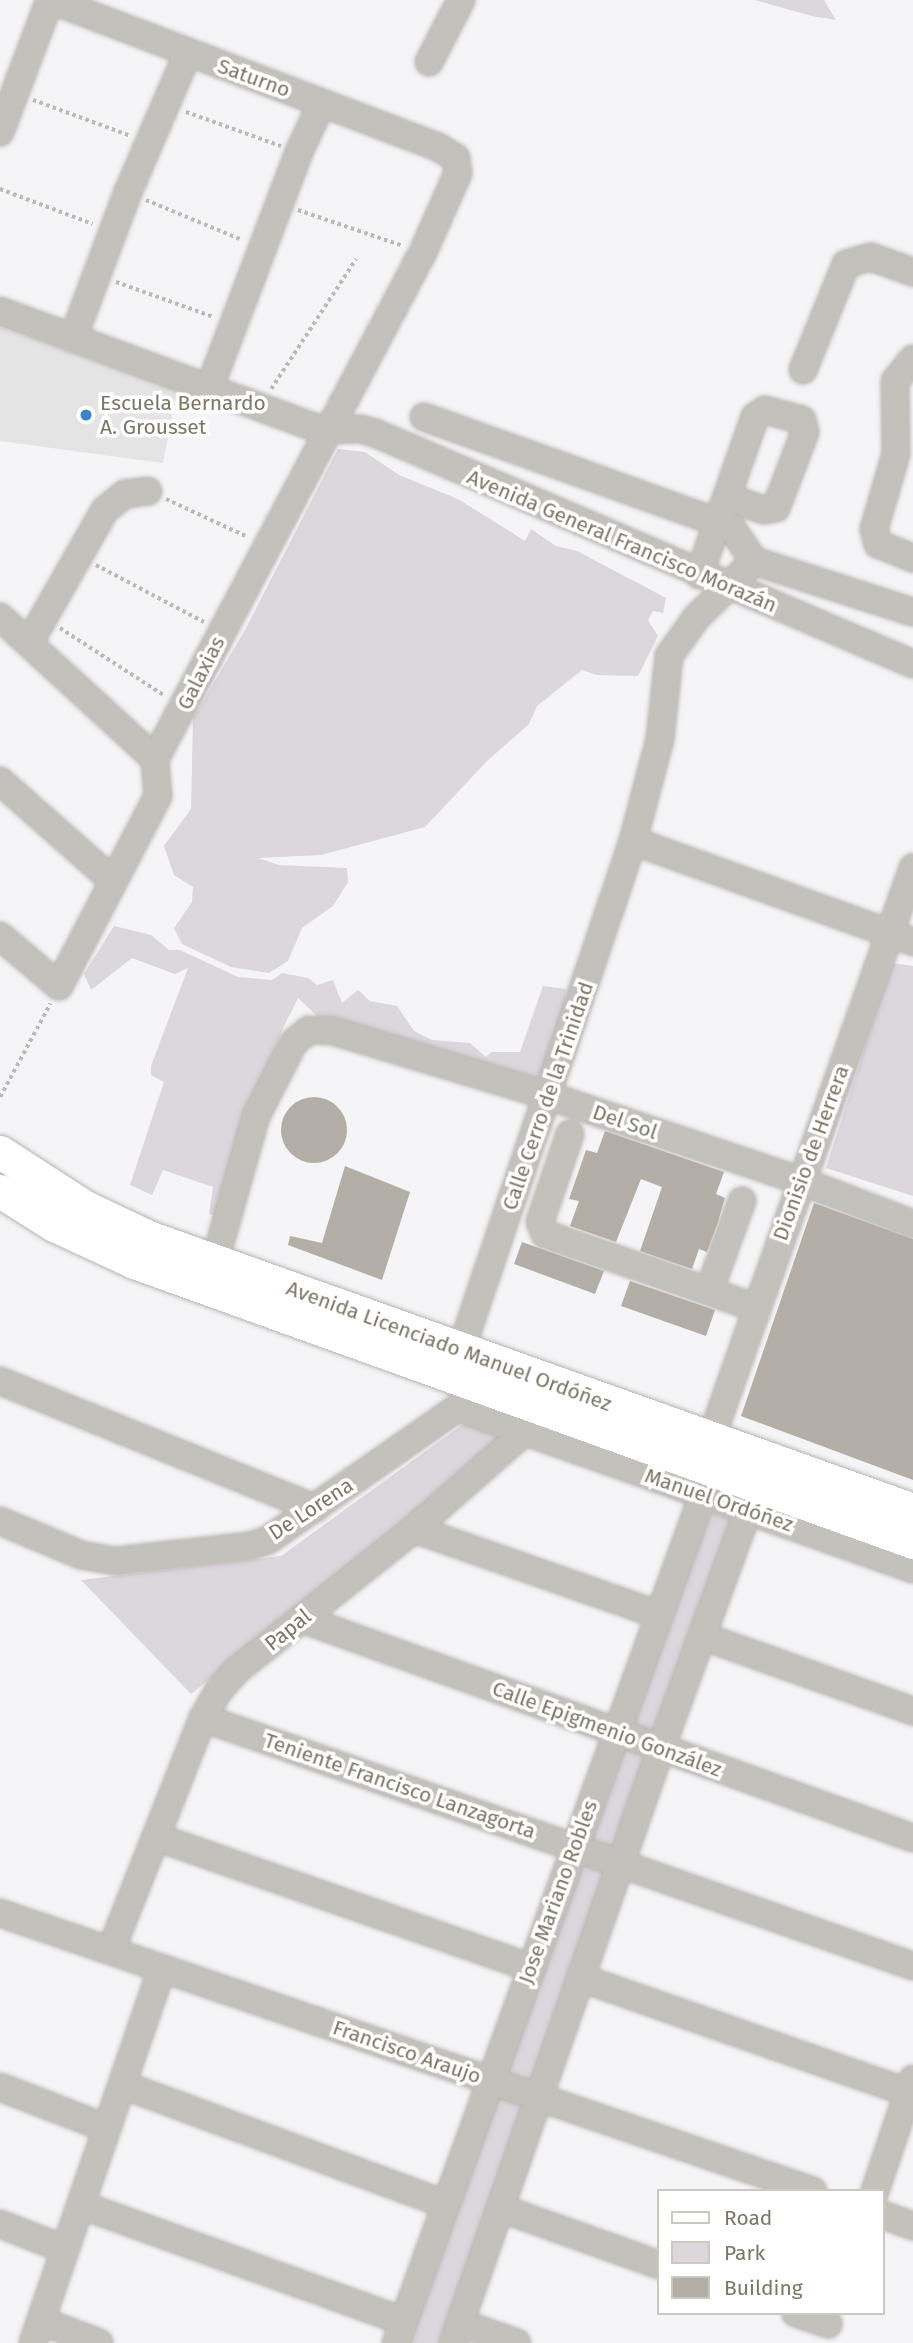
<!DOCTYPE html>
<html>
<head>
<meta charset="utf-8">
<style>
  body { margin:0 }
  #map { position:relative; width:913px; height:2343px; overflow:hidden; background:#f5f4f7; font-family:"Fira Sans",sans-serif }
  div>[style] { position:absolute }
  [style*='--x'] { left:calc(var(--x)*1px); top:calc(var(--y)*1px); width:calc(var(--w)*1px); rotate:calc(var(--a)*1deg) }
  .built>* { inset:0; background:#e5e4e4 }
  .green>* { inset:0; background:#dcd6dd }
  .building>* { inset:0; background:#b3aea6 }
  .round { border-radius:50% }
  .path>* { height:3.5px; margin-top:-1.75px; transform-origin:0; background:repeating-linear-gradient(90deg,#bcbab6 0 3.5px,transparent 0 7px) }
  .roads { filter:drop-shadow(0 0 2px #b8b5b0) drop-shadow(0 0 2px #b8b5b0) }
  .minor>* { height:26px; margin:-13px; padding:0 13px; transform-origin:13px; border-radius:13px; background:#c3c1bc }
  .major>* { height:33px; margin:-16.5px; padding:0 16.5px; transform-origin:16.5px; border-radius:16.5px; background:#fff }
  .dots>* { width:19px; height:19px; translate:-50% -50%; box-sizing:border-box; border:4px solid #fff; border-radius:50% }
  span { translate:-50% -50%; white-space:nowrap; text-align:center; line-height:1.15; -webkit-text-stroke:7px #fff; paint-order:stroke }
  .street-label { font-size:21px; color:#7c7665 }
  .poi-label { font-size:21px; color:#7c7665 }
  .left { translate:0 -50%; text-align:left }
  .legend { position:absolute; left:657px; top:2189px; width:228px; height:126px; box-sizing:border-box; background:#fff; border:2px solid #cbc8c1; margin:0; padding:9px 12px; list-style:none; font-size:21px; color:#7c7665 }
  .legend li { display:flex; align-items:center; gap:14px; height:35px }
  .legend b { width:35px; border:2px solid #cbc8c1 }
</style>
</head>
<body>
<div id="map">
  <div class="built">
    <div style="clip-path:polygon(0 327px,177px 390px,163px 463px,0 441px)"></div>
  </div>
  <div class="green">
    <div style="clip-path:polygon(755px 0,824px 0,836px 20px,812px 16px)"></div>
    <div style="clip-path:polygon(338px 449px,365px 452px,399px 475px,458px 499px,525px 541px,531px 529px,556px 546px,577px 551px,666px 598px,663px 613px,653px 611px,648px 620px,658px 636px,638px 676px,597px 675px,582px 670px,537px 706px,529px 724px,488px 760px,425px 827px,321px 855px,258px 858px,279px 865px,347px 868px,348px 882px,333px 906px,302px 928px,288px 961px,269px 973px,231px 967px,182px 944px,174px 928px,192px 902px,193px 887px,174px 875px,164px 846px,191px 809px,193px 718px,245px 630px)"></div>
    <div style="clip-path:polygon(114px 926px,151px 935px,169px 950px,180px 950px,238px 977px,272px 980px,282px 973px,308px 978px,317px 985px,333px 980px,342px 1003px,358px 990px,370px 1001px,397px 1006px,414px 1031px,432px 1040px,470px 1043px,486px 1057px,491px 1052px,520px 1052px,543px 986px,566px 989px,561px 1029px,540px 1091px,318px 1017px,298px 998px,283px 1028px,222px 1217px,209px 1214px,213px 1187px,163px 1170px,152px 1195px,130px 1185px,164px 1082px,151px 1075px,151px 1066px,188px 968px,175px 974px,132px 958px,91px 990px,84px 974px)"></div>
    <div style="clip-path:polygon(892px 963px,913px 966px,913px 1196px,826px 1168px)"></div>
    <div style="clip-path:polygon(466px 1422px,506px 1441px,191px 1694px,81px 1580px,281px 1556px)"></div>
    <div style="clip-path:polygon(705px 1509px,737px 1522px,446px 2343px,406px 2343px)"></div>
  </div>
  <div class="building">
    <div class="round" style="left:281px;top:1097px;width:66px;height:66px"></div>
    <div style="clip-path:polygon(605px 1131px,724px 1172px,716px 1194px,725px 1198px,718px 1222px,707px 1252px,699px 1249px,692px 1269px,640px 1251px,662px 1187px,641px 1179px,616px 1242px,570px 1226px,579px 1201px,569px 1199px,586px 1150px,597px 1153px)"></div>
    <div style="clip-path:polygon(345px 1166px,410px 1192px,382px 1280px,288px 1245px,290px 1236px,322px 1243px)"></div>
    <div style="clip-path:polygon(814px 1203px,913px 1239px,913px 1480px,741px 1416px)"></div>
    <div style="clip-path:polygon(522px 1242px,604px 1271px,595px 1294px,514px 1264px)"></div>
    <div style="clip-path:polygon(630px 1281px,715px 1310px,706px 1336px,621px 1306px)"></div>
  </div>
  <div class="path">
    <div style="--x:33;--y:100;--w:104;--a:20.2"></div>
    <div style="--x:186;--y:112;--w:101;--a:19.7"></div>
    <div style="--x:0;--y:189;--w:99;--a:20.6"></div>
    <div style="--x:146;--y:200;--w:104;--a:22.6"></div>
    <div style="--x:298;--y:210;--w:111;--a:18.9"></div>
    <div style="--x:116;--y:282;--w:104;--a:19.7"></div>
    <div style="--x:271;--y:389;--w:155;--a:-56.8"></div>
    <div style="--x:166;--y:499;--w:90;--a:24.9"></div>
    <div style="--x:96;--y:565;--w:122;--a:27.8"></div>
    <div style="--x:60;--y:628;--w:125;--a:32.9"></div>
    <div style="--x:0;--y:1097;--w:106;--a:-61.7"></div>
  </div>
  <div class="roads">
    <div class="minor">
      <div style="--x:429;--y:62;--w:70;--a:-62.7"></div>
      <div style="--x:0;--y:132;--w:141;--a:-69.3"></div>
      <div style="--x:0;--y:311;--w:342;--a:20.3"></div>
      <div style="--x:321;--y:430;--w:40;--a:-1.4"></div>
      <div style="--x:361;--y:429;--w:15;--a:16"></div>
      <div style="--x:375;--y:433;--w:585;--a:23.24"></div>
      <div style="--x:73;--y:338;--w:156;--a:-69.4"></div>
      <div style="--x:128;--y:192;--w:151;--a:-66.7"></div>
      <div style="--x:913;--y:359;--w:28;--a:129"></div>
      <div style="--x:895;--y:381;--w:73;--a:89.2"></div>
      <div style="--x:896;--y:454;--w:78;--a:106.3"></div>
      <div style="--x:874;--y:529;--w:16;--a:75"></div>
      <div style="--x:878;--y:544;--w:38;--a:22"></div>
      <div style="--x:803;--y:370;--w:114;--a:-67.9"></div>
      <div style="--x:846;--y:264;--w:26;--a:-16"></div>
      <div style="--x:871;--y:257;--w:45;--a:19.7"></div>
      <div style="--x:209;--y:389;--w:254;--a:-69.2"></div>
      <div style="--x:299;--y:152;--w:54;--a:-64.9"></div>
      <div style="--x:424;--y:417;--w:326;--a:19.7"></div>
      <div style="--x:731;--y:527;--w:41;--a:55.9"></div>
      <div style="--x:699;--y:575;--w:168;--a:-70.5"></div>
      <div style="--x:755;--y:417;--w:12;--a:-35"></div>
      <div style="--x:765;--y:410;--w:38;--a:15"></div>
      <div style="--x:802;--y:420;--w:12;--a:76"></div>
      <div style="--x:805;--y:432;--w:81;--a:110.9"></div>
      <div style="--x:776;--y:508;--w:12;--a:171"></div>
      <div style="--x:764;--y:510;--w:39;--a:-161"></div>
      <div style="--x:0;--y:617;--w:210;--a:42.5"></div>
      <div style="--x:29;--y:643;--w:153;--a:-60.3"></div>
      <div style="--x:105;--y:510;--w:26;--a:-39"></div>
      <div style="--x:125;--y:494;--w:23;--a:-7"></div>
      <div style="--x:0;--y:781;--w:151;--a:41.5"></div>
      <div style="--x:633;--y:841;--w:298;--a:19.8"></div>
      <div style="--x:0;--y:936;--w:77;--a:40.3"></div>
      <div style="--x:59;--y:986;--w:214;--a:-62.5"></div>
      <div style="--x:158;--y:796;--w:37;--a:-95"></div>
      <div style="--x:155;--y:759;--w:573;--a:-62.14"></div>
      <div style="--x:423;--y:252;--w:86;--a:-66.1"></div>
      <div style="--x:458;--y:173;--w:15;--a:-98"></div>
      <div style="--x:456;--y:158;--w:21;--a:-149"></div>
      <div style="--x:438;--y:147;--w:414;--a:-159.2"></div>
      <div style="--x:570;--y:1134;--w:93;--a:108.8"></div>
      <div style="--x:540;--y:1222;--w:13;--a:67"></div>
      <div style="--x:545;--y:1234;--w:224;--a:19.3"></div>
      <div style="--x:215;--y:1261;--w:151;--a:-74.2"></div>
      <div style="--x:256;--y:1116;--w:83;--a:-62.8"></div>
      <div style="--x:294;--y:1042;--w:19;--a:-39"></div>
      <div style="--x:309;--y:1030;--w:24;--a:2"></div>
      <div style="--x:333;--y:1031;--w:226;--a:16.7"></div>
      <div style="--x:549;--y:1096;--w:266;--a:18.6"></div>
      <div style="--x:801;--y:1181;--w:120;--a:21"></div>
      <div style="--x:709;--y:1291;--w:96;--a:-69.9"></div>
      <div style="--x:461;--y:1350;--w:537;--a:-71.33"></div>
      <div style="--x:633;--y:841;--w:106;--a:-75.2"></div>
      <div style="--x:660;--y:739;--w:83;--a:-83.8"></div>
      <div style="--x:669;--y:656;--w:47;--a:-54.6"></div>
      <div style="--x:696;--y:618;--w:81;--a:-44.5"></div>
      <div style="--x:754;--y:561;--w:167;--a:17.8"></div>
      <div style="--x:0;--y:1381;--w:340;--a:22"></div>
      <div style="--x:461;--y:1409;--w:479;--a:19.5"></div>
      <div style="--x:711;--y:1439;--w:606;--a:-70.52"></div>
      <div style="--x:0;--y:1521;--w:88;--a:22.8"></div>
      <div style="--x:81;--y:1555;--w:36;--a:10"></div>
      <div style="--x:116;--y:1561;--w:135;--a:-6.4"></div>
      <div style="--x:250;--y:1546;--w:19;--a:-18"></div>
      <div style="--x:268;--y:1540;--w:279;--a:-34.9"></div>
      <div style="--x:414;--y:1529;--w:260;--a:19.3"></div>
      <div style="--x:302;--y:1619;--w:649;--a:19.72"></div>
      <div style="--x:702;--y:1636;--w:224;--a:19.6"></div>
      <div style="--x:203;--y:1718;--w:752;--a:19.25"></div>
      <div style="--x:156;--y:1837;--w:395;--a:19.2"></div>
      <div style="--x:0;--y:1913;--w:859;--a:18.88"></div>
      <div style="--x:111;--y:1950;--w:250;--a:-68.4"></div>
      <div style="--x:203;--y:1718;--w:32;--a:-60"></div>
      <div style="--x:219;--y:1690;--w:27;--a:-48"></div>
      <div style="--x:237;--y:1670;--w:226;--a:-38.5"></div>
      <div style="--x:414;--y:1529;--w:196;--a:-41.3"></div>
      <div style="--x:581;--y:1978;--w:352;--a:19.3"></div>
      <div style="--x:123;--y:2085;--w:343;--a:20.3"></div>
      <div style="--x:0;--y:2087;--w:114;--a:21.1"></div>
      <div style="--x:875;--y:2191;--w:118;--a:-71.3"></div>
      <div style="--x:81;--y:2205;--w:343;--a:19.8"></div>
      <div style="--x:500;--y:2208;--w:169;--a:19.7"></div>
      <div style="--x:883;--y:2215;--w:32;--a:20"></div>
      <div style="--x:0;--y:2224;--w:69;--a:21.3"></div>
      <div style="--x:796;--y:2313;--w:34;--a:19"></div>
      <div style="--x:41;--y:2321;--w:62;--a:20.8"></div>
      <div style="--x:460;--y:2323;--w:60;--a:19.3"></div>
      <div style="--x:33;--y:2343;--w:396;--a:-71"></div>
      <div style="--x:396;--y:2343;--w:902;--a:-70.1"></div>
      <div style="--x:703;--y:1495;--w:44;--a:-58.8"></div>
      <div style="--x:453;--y:2343;--w:630;--a:-70.73"></div>
      <div style="--x:661;--y:1748;--w:253;--a:-69.9"></div>
      <div style="--x:748;--y:1510;--w:45;--a:-65.1"></div>
    </div>
    <div class="major">
      <div style="--x:0;--y:1152;--w:101;--a:32.9"></div>
      <div style="--x:85;--y:1207;--w:73;--a:25.2"></div>
      <div style="--x:151;--y:1238;--w:809;--a:19.64"></div>
      <div style="--x:0;--y:1191;--w:64;--a:32.2"></div>
      <div style="--x:54;--y:1225;--w:88;--a:24.8"></div>
      <div style="--x:134;--y:1262;--w:828;--a:19.77"></div>
    </div>
  </div>
  <div class="dots">
    <div style="left:86px;top:415px;background:#3b83d0"></div>
  </div>
  <div class="street-label">
    <span style="left:254px;top:78px;rotate:20deg">Saturno</span>
    <span style="left:622px;top:541px;rotate:23deg">Avenida General Francisco Morazán</span>
    <span style="left:201px;top:673px;rotate:-63deg">Galaxias</span>
    <span style="left:548px;top:1096px;rotate:-71deg">Calle Cerro de la Trinidad</span>
    <span style="left:625px;top:1122px;rotate:19deg">Del Sol</span>
    <span style="left:811px;top:1153px;rotate:-70deg">Dionisio de Herrera</span>
    <span style="left:449px;top:1346px;rotate:20deg">Avenida Licenciado Manuel Ordóñez</span>
    <span style="left:719px;top:1500px;rotate:19deg">Manuel Ordóñez</span>
    <span style="left:311px;top:1509px;rotate:-33deg">De Lorena</span>
    <span style="left:288px;top:1630px;rotate:-39deg">Papal</span>
    <span style="left:607px;top:1729px;rotate:20deg">Calle Epigmenio González</span>
    <span style="left:400px;top:1786px;rotate:19deg">Teniente Francisco Lanzagorta</span>
    <span style="left:558px;top:1892px;rotate:-70deg">Jose Mariano Robles</span>
    <span style="left:407px;top:2052px;rotate:19deg">Francisco Araujo</span>
  </div>
  <div class="poi-label">
    <span class="left" style="left:100px;top:415px">Escuela Bernardo<br>A. Grousset</span>
  </div>
  <ul class="legend">
  <li><b style="height:9px;background:#fff"></b>Road</li>
  <li><b style="height:19px;background:#dcd6dd"></b>Park</li>
  <li><b style="height:19px;background:#b3aea6"></b>Building</li>
  </ul>
</div>
</body>
</html>
